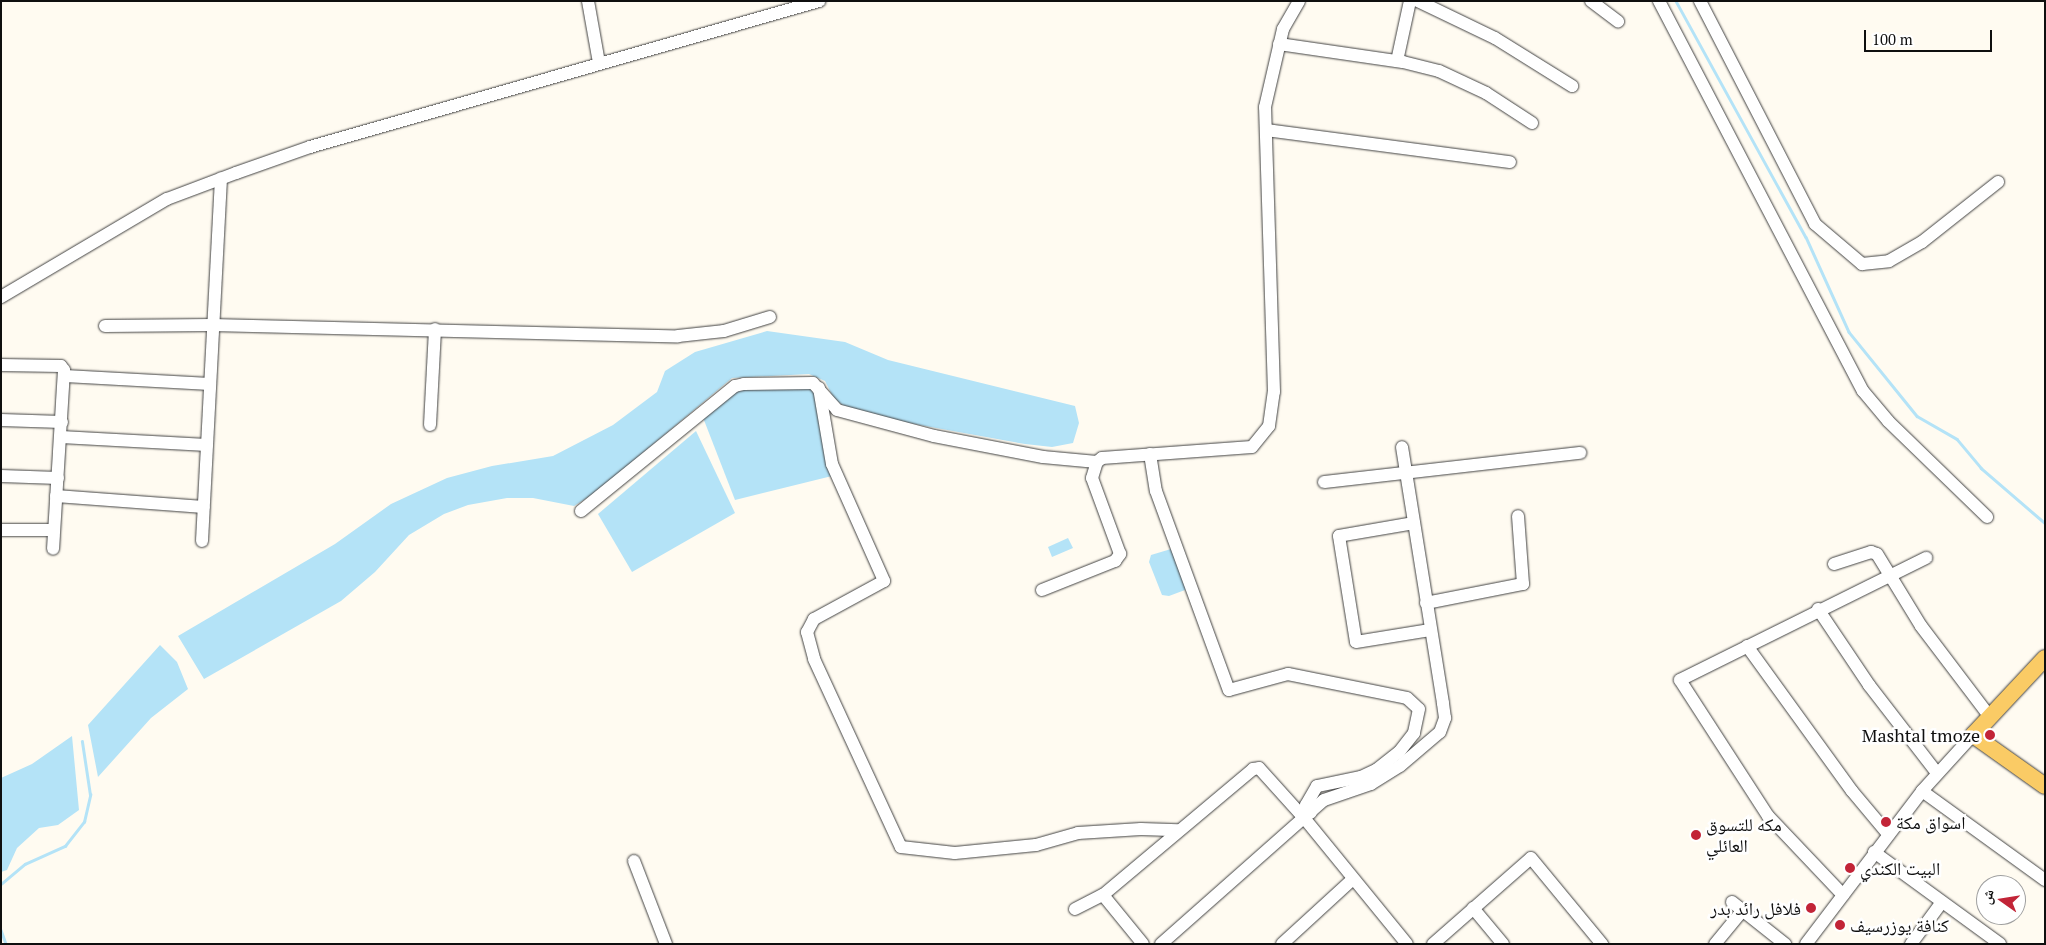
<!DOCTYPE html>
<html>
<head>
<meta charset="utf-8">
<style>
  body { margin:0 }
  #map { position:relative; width:2046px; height:945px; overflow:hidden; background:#fffbf1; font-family:"PT Serif","Noto Naskh Arabic",serif }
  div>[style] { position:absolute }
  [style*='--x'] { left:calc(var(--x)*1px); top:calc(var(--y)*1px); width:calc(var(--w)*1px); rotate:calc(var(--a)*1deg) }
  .water>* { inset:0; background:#b4e3f7 }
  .stream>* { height:2.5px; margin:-1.25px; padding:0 1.25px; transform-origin:1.25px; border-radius:1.25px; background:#b4e3f7 }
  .roads { filter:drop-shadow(0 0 1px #424242) drop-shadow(0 0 1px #424242) }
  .minor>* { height:12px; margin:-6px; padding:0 6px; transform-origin:6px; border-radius:6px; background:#fff }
  .major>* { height:16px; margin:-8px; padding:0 8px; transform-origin:8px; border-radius:8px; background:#facb65 }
  .dots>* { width:14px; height:14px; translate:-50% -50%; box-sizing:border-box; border:2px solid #fff; border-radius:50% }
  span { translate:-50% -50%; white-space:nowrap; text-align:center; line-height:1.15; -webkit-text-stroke:5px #fff; paint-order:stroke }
  .poi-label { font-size:18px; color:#0f0f0f }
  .right { translate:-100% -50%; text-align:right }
  .left { translate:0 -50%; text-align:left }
  .frame { position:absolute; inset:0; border:2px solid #0f0f0f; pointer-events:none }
  .north { position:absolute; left:1976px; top:875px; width:50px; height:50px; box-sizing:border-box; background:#fff; border:1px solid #9f9f9f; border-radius:50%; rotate:283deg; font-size:14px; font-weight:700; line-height:20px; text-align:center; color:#0f0f0f }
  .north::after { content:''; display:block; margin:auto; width:18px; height:22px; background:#c22437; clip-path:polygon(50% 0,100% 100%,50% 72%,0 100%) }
  .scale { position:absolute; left:1864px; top:30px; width:128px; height:22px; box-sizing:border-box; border:2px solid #0f0f0f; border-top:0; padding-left:6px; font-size:15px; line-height:18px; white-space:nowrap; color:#0f0f0f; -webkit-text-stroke:4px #fff; paint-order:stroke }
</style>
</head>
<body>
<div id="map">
  <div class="water">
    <div style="clip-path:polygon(767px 331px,845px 342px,888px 360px,1075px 406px,1079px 423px,1073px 443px,1052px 447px,1025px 444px,903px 422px,844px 406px,834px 399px,825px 381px,809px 374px,732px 378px,595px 493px,574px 506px,533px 498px,507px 498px,468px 505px,444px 514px,409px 535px,375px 572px,341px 601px,204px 679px,178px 636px,335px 544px,391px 504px,447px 478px,492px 466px,553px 456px,613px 425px,657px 392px,665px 371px,695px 352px)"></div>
    <div style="clip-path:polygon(735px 388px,815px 388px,832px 476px,735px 500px,702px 415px)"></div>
    <div style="clip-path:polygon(696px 431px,735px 513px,632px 572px,598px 514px)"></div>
    <div style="clip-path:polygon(1068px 538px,1073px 548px,1052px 557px,1048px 547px)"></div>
    <div style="clip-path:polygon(1171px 549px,1187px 585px,1185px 590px,1169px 596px,1162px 595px,1149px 562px,1151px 555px)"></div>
    <div style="clip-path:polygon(160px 645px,177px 662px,188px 689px,151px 718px,98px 777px,88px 725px)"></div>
    <div style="clip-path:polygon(72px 736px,79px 810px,58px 825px,39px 828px,17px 848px,7px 870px,1px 872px,1px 778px,32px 764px)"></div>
  </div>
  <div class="stream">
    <div style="--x:1676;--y:1;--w:269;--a:61.2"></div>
    <div style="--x:1806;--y:237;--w:104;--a:65.6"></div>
    <div style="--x:1849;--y:332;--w:108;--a:51"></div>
    <div style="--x:1917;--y:416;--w:46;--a:29.9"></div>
    <div style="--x:1957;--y:439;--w:38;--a:50"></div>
    <div style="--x:1981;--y:468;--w:84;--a:40.7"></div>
    <div style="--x:1;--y:884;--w:31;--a:-40"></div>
    <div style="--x:25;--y:864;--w:44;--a:-24.2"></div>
    <div style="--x:65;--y:846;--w:31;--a:-52"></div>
    <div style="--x:84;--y:822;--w:28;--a:-77"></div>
    <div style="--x:90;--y:795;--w:54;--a:-98.6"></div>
    <div style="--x:1;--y:930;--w:15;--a:70"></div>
  </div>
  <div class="roads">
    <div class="minor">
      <div style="--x:588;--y:1;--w:63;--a:79.9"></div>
      <div style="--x:1418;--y:1;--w:85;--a:25.7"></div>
      <div style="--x:1495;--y:38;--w:91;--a:31.9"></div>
      <div style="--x:1591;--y:1;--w:34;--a:37"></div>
      <div style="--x:1659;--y:1;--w:440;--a:62.4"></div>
      <div style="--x:1863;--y:391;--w:39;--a:50"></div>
      <div style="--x:1888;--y:421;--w:138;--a:44.1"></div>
      <div style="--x:1700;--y:1;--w:251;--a:62.7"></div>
      <div style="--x:1815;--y:224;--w:62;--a:40.4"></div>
      <div style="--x:1862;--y:264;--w:27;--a:-6"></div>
      <div style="--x:1889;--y:261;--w:38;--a:-30"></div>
      <div style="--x:1922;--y:242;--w:97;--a:-38.3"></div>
      <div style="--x:1279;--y:44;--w:125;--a:8.3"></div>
      <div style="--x:1403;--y:62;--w:37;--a:14"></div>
      <div style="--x:1439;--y:71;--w:52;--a:25.1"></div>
      <div style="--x:1486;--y:93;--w:55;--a:33.1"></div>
      <div style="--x:1397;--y:61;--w:61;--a:-77.8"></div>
      <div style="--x:1266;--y:130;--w:246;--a:7.5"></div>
      <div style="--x:1;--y:297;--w:193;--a:-30.6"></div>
      <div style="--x:167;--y:199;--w:74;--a:-20.6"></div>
      <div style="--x:236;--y:173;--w:78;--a:-19.4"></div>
      <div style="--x:310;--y:147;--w:530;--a:-16"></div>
      <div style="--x:105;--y:326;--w:107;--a:-0.5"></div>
      <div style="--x:212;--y:325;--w:466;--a:1.4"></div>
      <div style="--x:678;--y:336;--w:46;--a:-6.2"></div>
      <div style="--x:724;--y:331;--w:48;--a:-16.9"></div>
      <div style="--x:1;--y:365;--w:60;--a:1"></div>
      <div style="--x:61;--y:366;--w:5;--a:53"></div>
      <div style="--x:64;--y:370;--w:179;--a:93.5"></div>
      <div style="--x:65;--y:376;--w:145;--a:3.2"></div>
      <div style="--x:819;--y:388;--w:77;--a:80.3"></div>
      <div style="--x:832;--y:464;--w:128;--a:66"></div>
      <div style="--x:884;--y:581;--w:80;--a:151.5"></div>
      <div style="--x:814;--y:619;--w:15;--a:118"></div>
      <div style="--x:807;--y:632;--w:28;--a:75"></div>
      <div style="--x:814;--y:659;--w:207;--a:65.2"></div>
      <div style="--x:901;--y:847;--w:54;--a:6.3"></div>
      <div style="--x:955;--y:853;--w:81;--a:-5.6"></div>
      <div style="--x:1036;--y:845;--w:44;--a:-15.9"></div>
      <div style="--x:1078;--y:833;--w:63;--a:-3.6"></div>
      <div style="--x:1141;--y:829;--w:37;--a:2"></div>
      <div style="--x:1;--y:420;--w:61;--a:1.9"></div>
      <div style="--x:430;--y:425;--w:96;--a:-87"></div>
      <div style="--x:61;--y:437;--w:146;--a:3.1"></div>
      <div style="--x:1150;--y:454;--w:37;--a:81"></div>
      <div style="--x:1156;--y:491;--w:212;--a:69.9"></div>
      <div style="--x:1229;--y:690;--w:61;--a:-15.2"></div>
      <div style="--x:1288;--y:674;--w:121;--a:11.4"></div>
      <div style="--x:1407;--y:698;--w:16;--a:43"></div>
      <div style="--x:1419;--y:709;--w:25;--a:102"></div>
      <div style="--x:1414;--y:733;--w:24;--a:128"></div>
      <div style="--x:1399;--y:752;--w:29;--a:142"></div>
      <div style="--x:1376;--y:770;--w:17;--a:155"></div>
      <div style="--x:1361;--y:777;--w:45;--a:168.4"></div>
      <div style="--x:1317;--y:786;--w:22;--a:120"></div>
      <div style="--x:1306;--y:805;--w:9;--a:58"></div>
      <div style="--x:1;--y:476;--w:57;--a:2"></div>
      <div style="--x:1324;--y:482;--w:258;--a:-6.5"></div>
      <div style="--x:56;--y:496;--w:148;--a:4.3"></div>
      <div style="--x:581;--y:511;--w:198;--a:-39.1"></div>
      <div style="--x:735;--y:386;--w:9;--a:-13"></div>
      <div style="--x:744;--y:384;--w:69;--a:-0.8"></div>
      <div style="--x:813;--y:383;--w:36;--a:48"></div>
      <div style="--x:837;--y:410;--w:100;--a:15"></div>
      <div style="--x:934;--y:436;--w:111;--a:10.9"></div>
      <div style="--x:1043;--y:457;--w:54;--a:5.3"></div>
      <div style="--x:1414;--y:523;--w:76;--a:170.2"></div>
      <div style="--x:1339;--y:536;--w:107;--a:80.9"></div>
      <div style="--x:1356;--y:642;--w:75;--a:-9.2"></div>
      <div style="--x:1;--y:530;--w:53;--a:0"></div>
      <div style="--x:202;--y:541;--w:363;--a:-87"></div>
      <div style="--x:1834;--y:564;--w:39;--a:-18"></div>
      <div style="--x:1871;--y:552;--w:6;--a:18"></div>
      <div style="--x:1877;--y:554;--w:84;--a:58.6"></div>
      <div style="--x:1921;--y:626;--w:114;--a:52.8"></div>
      <div style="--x:1042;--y:590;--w:79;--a:-21.7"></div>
      <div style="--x:1115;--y:561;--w:9;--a:-54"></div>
      <div style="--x:1120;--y:554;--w:81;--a:-110.2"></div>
      <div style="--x:1092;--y:478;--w:17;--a:-73"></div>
      <div style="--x:1097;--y:462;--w:6;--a:-39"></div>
      <div style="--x:1102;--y:458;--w:150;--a:-4.2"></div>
      <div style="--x:1252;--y:447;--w:27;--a:-51"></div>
      <div style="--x:1269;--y:426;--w:34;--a:-82"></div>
      <div style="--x:1274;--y:392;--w:285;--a:-91.8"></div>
      <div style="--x:1265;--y:107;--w:80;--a:-77"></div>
      <div style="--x:1283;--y:29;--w:32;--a:-60"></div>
      <div style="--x:1426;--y:603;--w:99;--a:-11.1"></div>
      <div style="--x:1523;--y:584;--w:68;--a:-94.2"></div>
      <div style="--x:1818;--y:609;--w:92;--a:56.1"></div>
      <div style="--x:1869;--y:685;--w:111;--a:52.3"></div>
      <div style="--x:1747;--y:646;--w:179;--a:54.1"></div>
      <div style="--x:1852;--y:791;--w:56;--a:50.1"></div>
      <div style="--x:1922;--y:791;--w:152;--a:35.9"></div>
      <div style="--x:1874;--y:852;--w:156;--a:36.1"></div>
      <div style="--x:634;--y:861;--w:89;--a:68.9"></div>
      <div style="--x:1103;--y:895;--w:63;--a:50.8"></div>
      <div style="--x:1843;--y:895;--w:109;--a:-133.5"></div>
      <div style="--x:1768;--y:816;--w:162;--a:-122.9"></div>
      <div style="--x:1680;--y:680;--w:275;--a:-26.4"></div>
      <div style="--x:1732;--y:902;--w:68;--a:38.4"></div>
      <div style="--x:1473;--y:908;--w:47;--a:50.2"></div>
      <div style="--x:1075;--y:909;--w:31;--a:-27"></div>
      <div style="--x:1103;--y:895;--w:196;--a:-40"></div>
      <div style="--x:1253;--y:769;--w:6;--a:-9"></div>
      <div style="--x:1259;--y:768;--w:69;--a:48"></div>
      <div style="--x:1305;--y:819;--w:161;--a:50.8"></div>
      <div style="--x:1161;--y:944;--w:217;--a:-41.5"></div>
      <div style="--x:1324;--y:800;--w:50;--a:-18.8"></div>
      <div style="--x:1371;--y:784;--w:34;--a:-32"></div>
      <div style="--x:1400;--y:766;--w:52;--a:-40.4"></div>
      <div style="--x:1440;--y:732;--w:15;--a:-70"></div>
      <div style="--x:1445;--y:718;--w:15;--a:-98"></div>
      <div style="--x:1443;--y:703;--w:259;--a:-99.1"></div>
      <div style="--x:1282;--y:944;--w:96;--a:-42.5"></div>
      <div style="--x:1433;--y:944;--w:130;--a:-41.3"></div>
      <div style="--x:1531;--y:858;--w:112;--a:50.5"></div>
      <div style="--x:1715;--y:944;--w:44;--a:-50.5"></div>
      <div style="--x:1806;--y:944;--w:192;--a:-52.8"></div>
      <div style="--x:1922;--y:791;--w:76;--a:-47.7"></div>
      <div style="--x:1911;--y:944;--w:52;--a:-53.6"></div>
    </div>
    <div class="major">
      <div style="--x:2045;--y:658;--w:105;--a:133.1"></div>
      <div style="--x:1973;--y:735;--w:88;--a:35.3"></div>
    </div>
  </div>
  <div class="dots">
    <div style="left:1990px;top:735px;background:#c22437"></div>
    <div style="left:1886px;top:822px;background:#c22437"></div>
    <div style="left:1696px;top:835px;background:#c22437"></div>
    <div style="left:1850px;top:868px;background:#c22437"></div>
    <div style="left:1811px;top:908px;background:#c22437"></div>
    <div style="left:1840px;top:925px;background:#c22437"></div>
  </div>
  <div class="poi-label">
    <span class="right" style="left:1980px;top:735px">Mashtal tmoze</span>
    <span class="left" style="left:1896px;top:822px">اسواق مكة</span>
    <span class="left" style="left:1706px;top:835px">مكه للتسوق<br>العائلي</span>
    <span class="left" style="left:1860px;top:868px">البيت الكندي</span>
    <span class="right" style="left:1801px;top:908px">فلافل رائد بدر</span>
    <span class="left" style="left:1850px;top:925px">كنافة يوزرسيف</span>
  </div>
  <div class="frame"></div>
  <div class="north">ش</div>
  <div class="scale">100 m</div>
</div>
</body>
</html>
